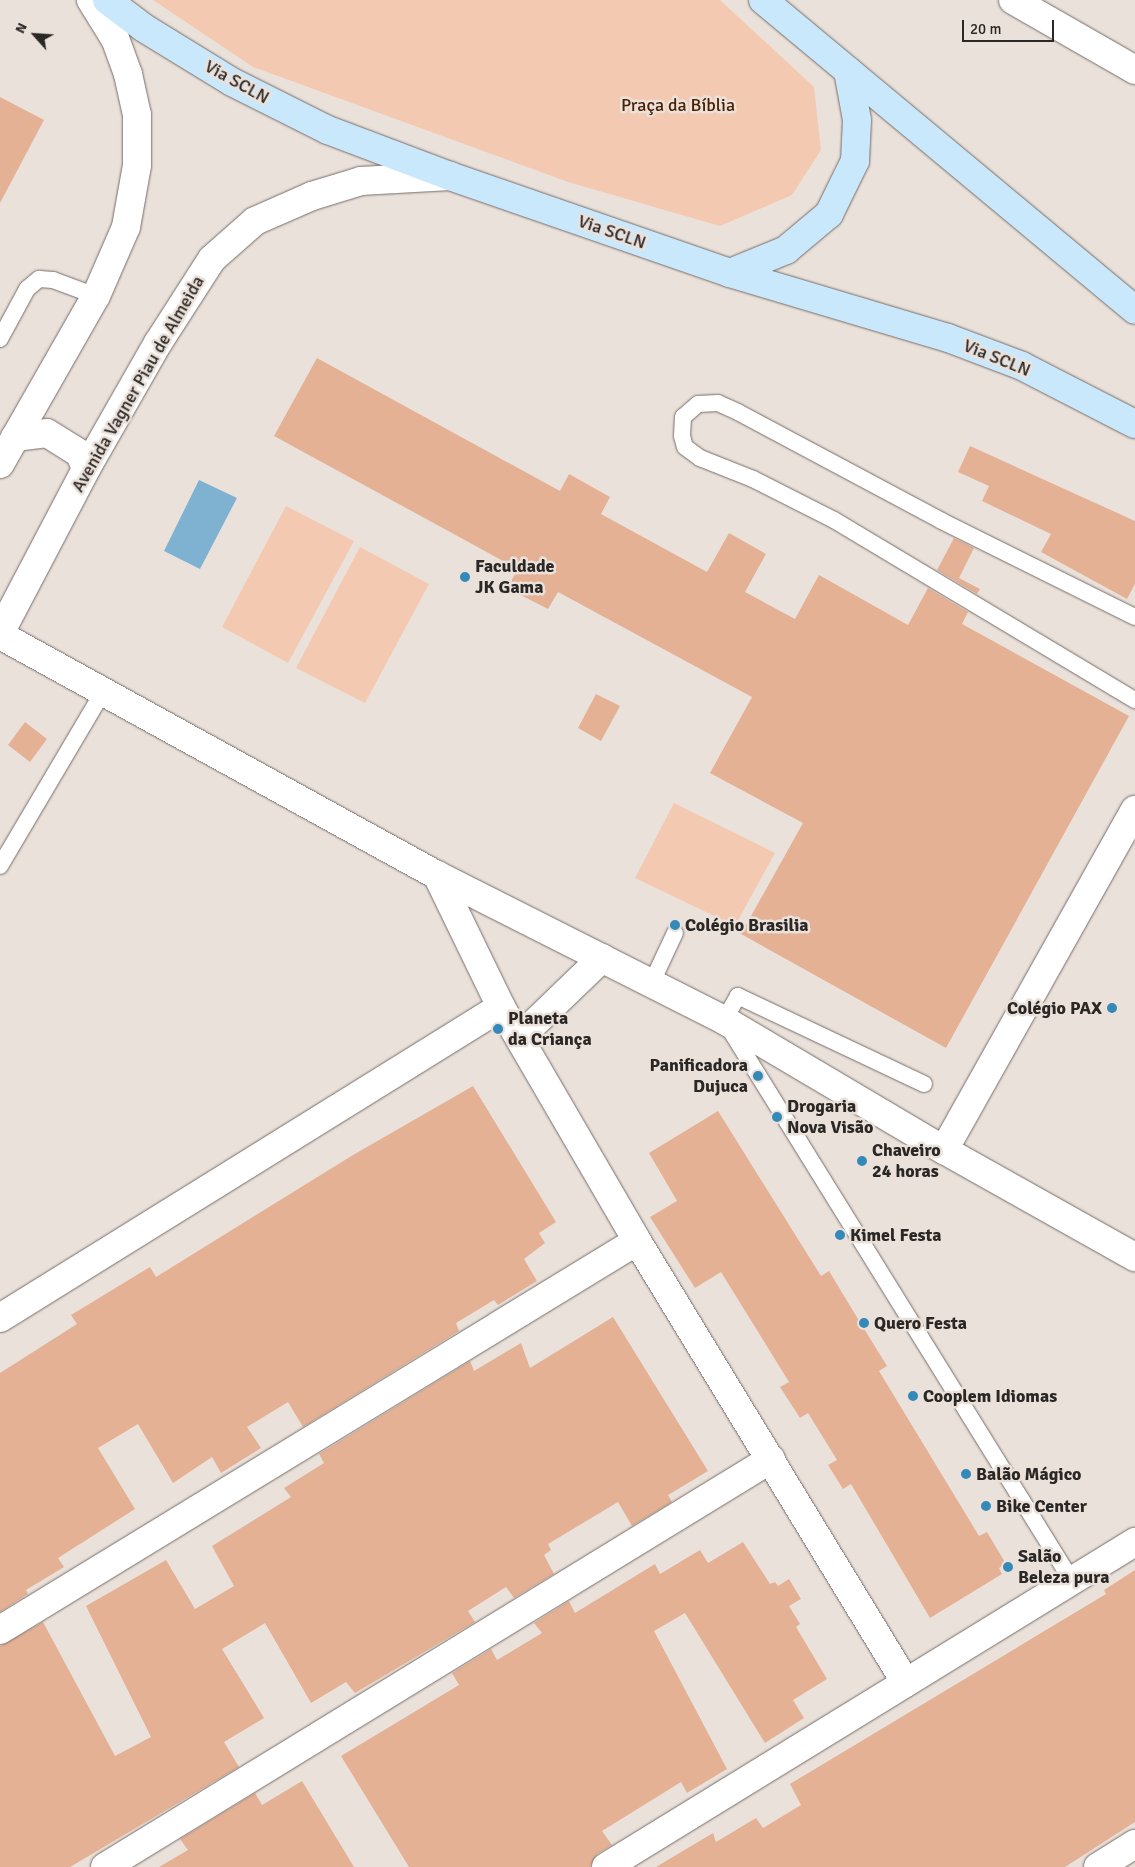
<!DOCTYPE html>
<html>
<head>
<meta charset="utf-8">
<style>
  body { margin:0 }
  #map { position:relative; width:1135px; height:1867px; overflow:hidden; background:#ebe1db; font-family:Signika,sans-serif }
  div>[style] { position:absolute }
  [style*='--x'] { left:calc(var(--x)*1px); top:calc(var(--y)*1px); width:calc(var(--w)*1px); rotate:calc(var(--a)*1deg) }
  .green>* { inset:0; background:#f4c9b1 }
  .water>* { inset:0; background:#7fb1d1 }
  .building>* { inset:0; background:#e4b195 }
  .roads { filter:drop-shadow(0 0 1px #766d68) drop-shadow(0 0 1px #766d68) }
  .service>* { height:16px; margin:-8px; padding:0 8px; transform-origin:8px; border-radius:8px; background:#fff }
  .minor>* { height:28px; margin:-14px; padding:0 14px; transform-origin:14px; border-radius:14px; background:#fff }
  .tertiary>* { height:28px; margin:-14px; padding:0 14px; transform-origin:14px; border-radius:14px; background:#fff }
  .secondary>* { height:28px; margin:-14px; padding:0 14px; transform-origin:14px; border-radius:14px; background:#fff }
  .primary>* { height:28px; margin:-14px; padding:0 14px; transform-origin:14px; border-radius:14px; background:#cae8fb }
  .dots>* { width:14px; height:14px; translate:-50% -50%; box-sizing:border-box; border:2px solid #ebe1db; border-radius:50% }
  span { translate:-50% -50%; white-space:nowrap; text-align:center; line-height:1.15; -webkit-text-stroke:5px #ebe1db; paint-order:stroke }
  .street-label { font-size:18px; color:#2a2725 }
  .park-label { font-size:18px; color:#4d2000 }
  .poi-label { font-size:18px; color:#2a2725; font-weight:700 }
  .left { translate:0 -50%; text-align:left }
  .right { translate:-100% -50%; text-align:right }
  .north { position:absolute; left:10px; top:10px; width:50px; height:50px; -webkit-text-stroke:4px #ebe1db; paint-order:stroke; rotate:296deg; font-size:14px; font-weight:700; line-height:20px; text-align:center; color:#2a2725 }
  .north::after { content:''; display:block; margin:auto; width:18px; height:22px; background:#2a2725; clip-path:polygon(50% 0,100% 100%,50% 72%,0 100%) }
  .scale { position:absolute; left:962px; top:20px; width:92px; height:22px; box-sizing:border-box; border:2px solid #2a2725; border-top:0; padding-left:6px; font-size:15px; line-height:18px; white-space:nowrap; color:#2a2725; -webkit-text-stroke:4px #ebe1db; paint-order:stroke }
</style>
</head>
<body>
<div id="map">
  <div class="green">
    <div style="clip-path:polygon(153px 0,720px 0,814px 87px,821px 150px,792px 195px,720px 226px,568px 182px,253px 67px)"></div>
    <div style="clip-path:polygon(286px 506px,354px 541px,288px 663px,222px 627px)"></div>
    <div style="clip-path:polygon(360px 547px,429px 584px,365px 703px,296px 668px)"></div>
    <div style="clip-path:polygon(674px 803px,775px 853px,735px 926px,635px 878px)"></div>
  </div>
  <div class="water">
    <div style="clip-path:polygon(199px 480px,237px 498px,200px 569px,164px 551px)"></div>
  </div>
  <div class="building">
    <div style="clip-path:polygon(0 97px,44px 120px,0 203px)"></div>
    <div style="clip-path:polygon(317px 358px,560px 491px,569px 474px,610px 497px,601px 514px,707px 572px,729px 533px,766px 554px,745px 592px,795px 619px,819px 575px,908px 625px,928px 588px,968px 612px,962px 624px,1129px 716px,946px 1048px,741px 934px,803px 823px,710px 773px,752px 697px,558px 592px,548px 609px,507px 588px,518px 569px,274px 436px)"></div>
    <div style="clip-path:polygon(970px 446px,1135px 521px,1135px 584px,1127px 599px,1041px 552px,1051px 534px,982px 501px,989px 486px,958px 472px)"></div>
    <div style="clip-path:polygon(954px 538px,974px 548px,959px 578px,980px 589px,977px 594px,937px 570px)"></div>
    <div style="clip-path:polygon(596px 694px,620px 706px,601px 741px,578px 728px)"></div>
    <div style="clip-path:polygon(25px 722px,47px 739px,30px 762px,8px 745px)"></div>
    <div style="clip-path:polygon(473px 1086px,556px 1222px,539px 1233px,545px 1243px,524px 1259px,537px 1281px,498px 1305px,494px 1300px,456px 1323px,459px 1331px,303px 1427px,288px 1402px,247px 1427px,261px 1448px,221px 1473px,212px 1457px,173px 1483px,138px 1424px,98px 1448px,135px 1509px,58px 1558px,64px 1567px,26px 1590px,28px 1594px,0 1612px,0 1373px,77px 1324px,71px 1315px,150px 1267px,156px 1277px,353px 1155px)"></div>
    <div style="clip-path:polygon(718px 1111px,821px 1276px,829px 1271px,858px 1319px,887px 1366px,879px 1371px,979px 1536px,987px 1532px,1006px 1564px,999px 1568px,1002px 1574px,930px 1618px,851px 1484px,843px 1489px,828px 1465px,837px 1460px,808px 1413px,800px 1418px,780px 1387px,789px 1382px,721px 1272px,695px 1288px,650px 1217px,677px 1201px,649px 1153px)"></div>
    <div style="clip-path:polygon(613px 1317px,708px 1471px,668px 1495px,672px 1502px,632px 1526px,618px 1502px,548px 1544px,551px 1550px,544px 1555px,554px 1574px,514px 1598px,506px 1587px,468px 1611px,475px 1622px,355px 1693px,346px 1682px,311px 1703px,265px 1623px,222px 1649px,264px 1718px,224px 1742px,239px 1767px,70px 1867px,0 1867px,0 1646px,43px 1622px,115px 1756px,151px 1737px,86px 1606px,166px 1560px,195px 1609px,234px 1586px,212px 1546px,291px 1497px,284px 1488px,324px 1463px,319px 1454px,470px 1361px,474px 1371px,521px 1343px,530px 1368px)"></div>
    <div style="clip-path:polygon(743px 1542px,770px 1584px,775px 1582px,778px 1586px,789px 1579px,801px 1599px,789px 1606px,800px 1624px,796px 1627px,827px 1679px,793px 1700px,804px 1718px,765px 1743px,685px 1613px,654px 1631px,727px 1769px,687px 1793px,681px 1782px,602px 1831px,612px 1845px,597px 1854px,590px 1867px,409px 1867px,341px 1756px,459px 1685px,452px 1673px,491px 1649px,497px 1660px,542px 1633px,534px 1623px,569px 1601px,575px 1613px,655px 1564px,660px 1574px,700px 1550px,708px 1563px)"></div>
    <div style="clip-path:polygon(1135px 1570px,1135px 1822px,1065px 1867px,656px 1867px,713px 1833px,716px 1842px,756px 1818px,763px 1828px,801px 1805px,790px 1784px,1106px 1594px,1104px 1590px)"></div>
    <div style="clip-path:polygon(302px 1781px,354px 1867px,159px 1867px,188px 1850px,180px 1839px,255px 1793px,262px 1805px)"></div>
  </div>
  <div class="roads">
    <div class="service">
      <div style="--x:0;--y:339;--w:57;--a:-61.6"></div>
      <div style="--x:27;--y:289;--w:16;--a:-40"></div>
      <div style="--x:39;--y:279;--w:14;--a:4"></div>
      <div style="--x:53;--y:280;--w:46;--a:20.4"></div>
      <div style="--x:1135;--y:617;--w:216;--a:-153.6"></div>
      <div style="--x:942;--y:521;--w:231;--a:-151.9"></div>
      <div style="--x:738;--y:412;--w:22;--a:-156"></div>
      <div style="--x:718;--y:403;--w:20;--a:177"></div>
      <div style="--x:698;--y:404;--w:20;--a:139"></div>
      <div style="--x:683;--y:417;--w:19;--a:93"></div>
      <div style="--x:682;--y:436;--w:11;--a:75"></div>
      <div style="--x:685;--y:447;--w:19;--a:36"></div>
      <div style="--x:700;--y:458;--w:57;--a:21.6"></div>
      <div style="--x:753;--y:479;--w:91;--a:26.8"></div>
      <div style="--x:834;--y:520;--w:351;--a:30.9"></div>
      <div style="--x:0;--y:866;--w:202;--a:-59.4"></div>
      <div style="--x:652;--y:982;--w:54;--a:-64.9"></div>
      <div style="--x:924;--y:1084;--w:206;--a:-154.7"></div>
      <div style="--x:738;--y:996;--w:28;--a:120"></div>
      <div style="--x:724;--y:1020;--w:660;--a:58.19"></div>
    </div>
    <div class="minor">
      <div style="--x:1013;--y:0;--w:141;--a:29.8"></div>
      <div style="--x:437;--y:875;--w:147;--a:64.1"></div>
      <div style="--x:501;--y:1007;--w:271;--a:59.8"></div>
      <div style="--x:637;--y:1241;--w:517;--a:58.68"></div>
      <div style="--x:520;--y:1037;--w:114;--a:-43.9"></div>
      <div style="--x:944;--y:1150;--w:390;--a:-60.7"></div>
      <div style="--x:0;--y:1318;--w:590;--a:-31.83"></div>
      <div style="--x:0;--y:1630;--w:746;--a:-31.41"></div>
      <div style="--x:105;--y:1867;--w:781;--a:-31.49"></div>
      <div style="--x:606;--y:1867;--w:621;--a:-31.57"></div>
      <div style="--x:1098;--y:1867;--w:44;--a:-31.9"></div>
    </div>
    <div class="tertiary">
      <div style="--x:0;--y:635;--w:499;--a:28.8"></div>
      <div style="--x:437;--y:875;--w:322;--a:26.8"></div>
      <div style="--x:724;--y:1020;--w:256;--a:30.6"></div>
      <div style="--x:944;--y:1150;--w:219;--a:29.3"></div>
    </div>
    <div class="secondary">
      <div style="--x:15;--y:437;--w:32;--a:-7"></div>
      <div style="--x:47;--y:433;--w:39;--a:32"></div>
      <div style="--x:80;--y:454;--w:16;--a:68"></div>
      <div style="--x:0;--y:464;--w:193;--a:-60.3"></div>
      <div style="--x:96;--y:296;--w:75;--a:-66.5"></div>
      <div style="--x:126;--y:227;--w:63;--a:-79.9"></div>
      <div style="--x:137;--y:165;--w:50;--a:-90"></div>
      <div style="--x:137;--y:115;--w:42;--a:-102.4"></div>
      <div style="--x:128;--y:74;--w:37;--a:-110"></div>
      <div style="--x:115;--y:39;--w:46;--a:-121.6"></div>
      <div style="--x:0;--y:633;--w:185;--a:-62.3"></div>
      <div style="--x:86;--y:469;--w:145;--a:-60.3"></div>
      <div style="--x:158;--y:343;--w:100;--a:-57.3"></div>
      <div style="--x:212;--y:259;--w:57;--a:-41.5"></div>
      <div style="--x:255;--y:221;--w:62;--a:-23.7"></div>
      <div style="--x:312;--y:196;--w:51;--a:-17"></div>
      <div style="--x:361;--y:181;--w:89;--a:-3.2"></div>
    </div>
    <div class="primary">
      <div style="--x:107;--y:0;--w:46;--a:37.1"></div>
      <div style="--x:144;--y:28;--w:103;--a:31.5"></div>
      <div style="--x:232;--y:82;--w:107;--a:26.6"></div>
      <div style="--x:328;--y:130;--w:130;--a:20.7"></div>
      <div style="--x:450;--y:176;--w:296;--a:19.1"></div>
      <div style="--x:730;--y:273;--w:227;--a:16.6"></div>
      <div style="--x:948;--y:338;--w:79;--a:20.7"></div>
      <div style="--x:1022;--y:366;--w:127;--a:27.2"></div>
      <div style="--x:763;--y:0;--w:484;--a:39.8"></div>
      <div style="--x:730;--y:273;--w:61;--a:-22.3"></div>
      <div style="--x:786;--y:250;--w:56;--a:-39.9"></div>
      <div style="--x:829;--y:214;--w:59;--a:-63.9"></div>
      <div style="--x:855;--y:161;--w:41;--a:-87.2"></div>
      <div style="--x:857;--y:120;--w:50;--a:-100.4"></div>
    </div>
  </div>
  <div class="dots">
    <div style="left:465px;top:577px;background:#3489b9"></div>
    <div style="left:675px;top:925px;background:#3489b9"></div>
    <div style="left:1112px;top:1008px;background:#3489b9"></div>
    <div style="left:498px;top:1029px;background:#3489b9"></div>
    <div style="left:758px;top:1076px;background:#3489b9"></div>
    <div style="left:777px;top:1117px;background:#3489b9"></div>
    <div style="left:862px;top:1161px;background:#3489b9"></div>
    <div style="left:840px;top:1235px;background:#3489b9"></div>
    <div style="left:864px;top:1323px;background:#3489b9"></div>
    <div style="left:913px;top:1396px;background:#3489b9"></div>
    <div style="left:966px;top:1474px;background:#3489b9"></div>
    <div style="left:986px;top:1506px;background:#3489b9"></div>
    <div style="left:1008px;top:1567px;background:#3489b9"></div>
  </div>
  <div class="street-label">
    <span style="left:237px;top:82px;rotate:29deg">Via SCLN</span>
    <span style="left:612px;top:232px;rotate:19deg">Via SCLN</span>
    <span style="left:997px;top:358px;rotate:22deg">Via SCLN</span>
    <span style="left:138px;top:384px;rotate:-60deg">Avenida Vagner Piau de Almeida</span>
  </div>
  <div class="park-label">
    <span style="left:678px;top:105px">Praça da Bíblia</span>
  </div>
  <div class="poi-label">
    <span class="left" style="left:475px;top:577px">Faculdade<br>JK Gama</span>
    <span class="left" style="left:685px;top:925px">Colégio Brasilia</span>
    <span class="right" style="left:1102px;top:1008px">Colégio PAX</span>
    <span class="left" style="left:508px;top:1029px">Planeta<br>da Criança</span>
    <span class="right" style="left:748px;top:1076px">Panificadora<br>Dujuca</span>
    <span class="left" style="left:787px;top:1117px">Drogaria<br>Nova Visão</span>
    <span class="left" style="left:872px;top:1161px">Chaveiro<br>24 horas</span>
    <span class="left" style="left:850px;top:1235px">Kimel Festa</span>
    <span class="left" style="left:874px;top:1323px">Quero Festa</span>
    <span class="left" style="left:923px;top:1396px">Cooplem Idiomas</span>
    <span class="left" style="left:976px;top:1474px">Balão Mágico</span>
    <span class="left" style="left:996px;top:1506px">Bike Center</span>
    <span class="left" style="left:1018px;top:1567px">Salão<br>Beleza pura</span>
  </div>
  <div class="north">N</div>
  <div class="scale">20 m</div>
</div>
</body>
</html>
